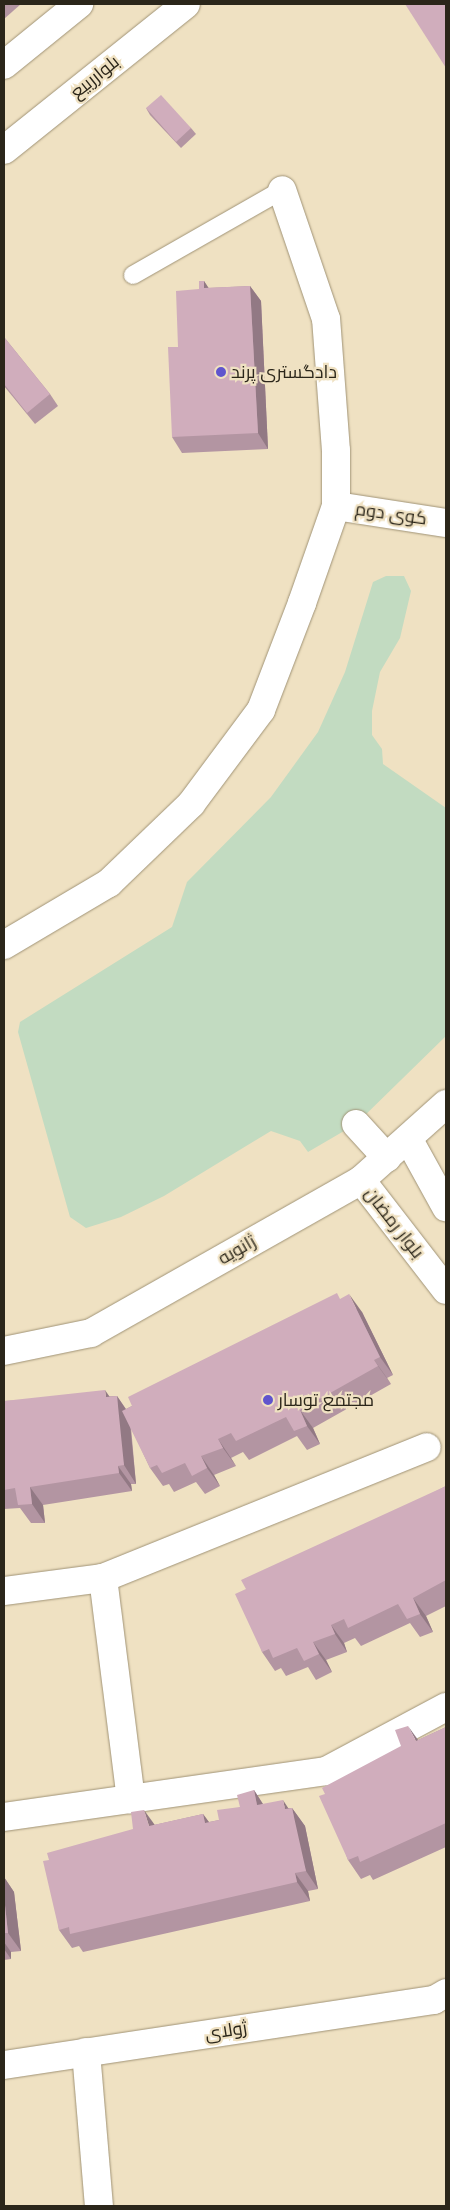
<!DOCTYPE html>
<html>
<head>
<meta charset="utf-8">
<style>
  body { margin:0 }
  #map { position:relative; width:450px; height:2210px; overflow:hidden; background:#efe1c2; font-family:Montserrat,Cairo,sans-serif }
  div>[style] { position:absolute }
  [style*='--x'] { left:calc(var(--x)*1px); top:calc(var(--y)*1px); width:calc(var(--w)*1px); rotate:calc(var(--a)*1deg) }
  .green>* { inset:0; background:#c2dbc1 }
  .roads { filter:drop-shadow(0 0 1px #a09376) drop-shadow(0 0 1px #a09376) }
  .lane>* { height:18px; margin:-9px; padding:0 9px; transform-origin:9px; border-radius:9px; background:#fff }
  .street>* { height:28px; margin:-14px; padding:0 14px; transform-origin:14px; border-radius:14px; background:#fff }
  .wall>* { inset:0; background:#b395a2 }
  .shaded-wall>* { inset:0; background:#927984 }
  .building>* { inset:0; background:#d0adbc }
  .dots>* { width:14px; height:14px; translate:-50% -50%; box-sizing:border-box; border:2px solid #efe1c2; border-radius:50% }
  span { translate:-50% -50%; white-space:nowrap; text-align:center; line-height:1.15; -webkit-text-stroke:4.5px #efe1c2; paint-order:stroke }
  .street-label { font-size:18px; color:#2b261a }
  .poi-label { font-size:18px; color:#2b261a }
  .left { translate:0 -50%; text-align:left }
  .frame { position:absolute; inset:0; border:5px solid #2b261a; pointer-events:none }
</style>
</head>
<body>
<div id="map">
  <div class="green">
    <div style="clip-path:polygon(386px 576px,404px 576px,411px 591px,400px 638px,380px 672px,372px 711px,372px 735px,382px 749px,383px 764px,446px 808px,446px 1036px,356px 1124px,308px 1152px,300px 1141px,271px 1131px,164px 1196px,121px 1217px,86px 1228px,70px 1217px,18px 1032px,20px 1022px,172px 927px,187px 882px,271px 797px,318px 732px,345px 672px,373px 582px)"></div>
  </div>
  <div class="roads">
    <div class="lane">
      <div style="--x:133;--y:275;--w:172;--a:-29.7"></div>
    </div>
    <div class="street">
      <div style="--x:4;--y:65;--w:97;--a:-39.1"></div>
      <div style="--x:4;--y:150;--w:233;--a:-38.7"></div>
      <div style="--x:336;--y:506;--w:111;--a:8.8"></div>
      <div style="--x:4;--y:945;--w:122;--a:-30.6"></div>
      <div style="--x:109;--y:883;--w:114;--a:-43.9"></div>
      <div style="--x:191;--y:804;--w:117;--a:-53.3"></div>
      <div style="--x:261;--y:710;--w:115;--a:-69"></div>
      <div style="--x:302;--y:603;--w:103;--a:-70.7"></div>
      <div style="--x:336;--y:506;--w:55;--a:-90"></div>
      <div style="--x:336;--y:451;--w:132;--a:-94.3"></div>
      <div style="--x:326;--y:319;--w:136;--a:-108.8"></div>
      <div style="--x:356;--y:1124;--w:46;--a:47.6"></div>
      <div style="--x:409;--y:1140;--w:77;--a:61.1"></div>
      <div style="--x:361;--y:1180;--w:139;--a:52.3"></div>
      <div style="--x:4;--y:1351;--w:89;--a:-11.7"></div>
      <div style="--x:91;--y:1333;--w:310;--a:-29.5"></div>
      <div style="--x:361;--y:1180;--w:114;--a:-41.8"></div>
      <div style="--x:103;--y:1578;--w:223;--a:82.8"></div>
      <div style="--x:4;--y:1591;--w:100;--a:-7.5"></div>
      <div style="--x:103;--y:1578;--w:349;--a:-22"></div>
      <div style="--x:4;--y:1817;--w:325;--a:-8.1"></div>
      <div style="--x:326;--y:1771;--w:136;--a:-28.1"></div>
      <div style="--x:86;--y:2052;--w:155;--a:85.2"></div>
      <div style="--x:4;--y:2065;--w:435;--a:-8.6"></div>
      <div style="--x:434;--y:2000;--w:14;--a:-30"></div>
    </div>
  </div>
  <div class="wall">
    <div style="clip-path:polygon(4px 4px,21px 4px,4px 19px)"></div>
    <div style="clip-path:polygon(146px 108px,191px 128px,196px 134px,181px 148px,150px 115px)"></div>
    <div style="clip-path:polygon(204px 281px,208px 288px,250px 286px,261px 301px,268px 449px,182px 453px,172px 437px,178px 347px,199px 289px)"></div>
    <div style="clip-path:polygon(4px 337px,50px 394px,58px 406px,35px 424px,4px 386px)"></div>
    <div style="clip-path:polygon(340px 1299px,362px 1312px,393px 1375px,387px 1378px,391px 1384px,313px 1428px,320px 1444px,307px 1450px,297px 1436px,249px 1460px,243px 1452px,231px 1458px,236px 1466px,214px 1475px,220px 1486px,205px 1494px,196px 1482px,174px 1492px,169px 1484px,163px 1486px,150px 1468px,131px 1427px,136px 1484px,131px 1484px,132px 1491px,43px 1505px,45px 1523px,31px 1523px,20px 1508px,4px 1509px,4px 1401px,117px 1396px,126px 1409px)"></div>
    <div style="clip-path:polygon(446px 1486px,446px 1606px,426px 1616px,433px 1632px,420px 1637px,410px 1623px,361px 1646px,355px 1638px,344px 1643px,347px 1652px,326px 1660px,332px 1672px,316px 1680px,308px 1667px,286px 1676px,281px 1668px,275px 1671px,262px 1652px,246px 1589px)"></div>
    <div style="clip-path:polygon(446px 1727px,446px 1847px,373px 1880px,370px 1875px,361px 1879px,348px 1860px,325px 1794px,418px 1740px)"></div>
    <div style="clip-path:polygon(254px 1790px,263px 1804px,288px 1808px,292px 1808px,305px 1826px,318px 1889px,308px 1891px,310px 1901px,83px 1952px,79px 1946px,72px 1948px,59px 1930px,49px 1860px,154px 1825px,203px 1814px,209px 1822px,219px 1820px,240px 1807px)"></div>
    <div style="clip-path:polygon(4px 1877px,14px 1892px,21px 1951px,11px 1952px,11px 1959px,4px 1960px)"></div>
  </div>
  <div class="shaded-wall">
    <div style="clip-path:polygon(204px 281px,214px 296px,204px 288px)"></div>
    <div style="clip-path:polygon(250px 286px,261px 301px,268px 449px,258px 433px)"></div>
    <div style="clip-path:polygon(349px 1294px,362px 1312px,393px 1375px,380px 1357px)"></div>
    <div style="clip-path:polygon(374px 1360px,387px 1378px,391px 1384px,378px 1366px)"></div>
    <div style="clip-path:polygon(105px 1390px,118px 1409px,117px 1396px,129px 1414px,136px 1484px,124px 1465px,106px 1397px)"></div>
    <div style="clip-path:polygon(300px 1410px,313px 1428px,320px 1444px,307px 1426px)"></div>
    <div style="clip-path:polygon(218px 1439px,231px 1458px,236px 1466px,223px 1448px)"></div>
    <div style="clip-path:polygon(201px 1456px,214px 1475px,220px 1486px,207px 1468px)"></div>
    <div style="clip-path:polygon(118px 1466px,131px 1484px,132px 1491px,119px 1473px)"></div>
    <div style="clip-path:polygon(30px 1487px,43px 1505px,45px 1523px,32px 1504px)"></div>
    <div style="clip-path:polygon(413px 1598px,426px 1616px,433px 1632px,420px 1614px)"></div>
    <div style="clip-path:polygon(331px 1625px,344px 1643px,347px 1652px,335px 1634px)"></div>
    <div style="clip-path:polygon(313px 1642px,326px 1660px,332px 1672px,319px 1654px)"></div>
    <div style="clip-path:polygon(408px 1726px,421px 1744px,416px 1741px)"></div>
    <div style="clip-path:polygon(254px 1790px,266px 1809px,257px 1805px)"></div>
    <div style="clip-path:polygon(283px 1800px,294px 1817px,292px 1808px,305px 1826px,318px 1889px,306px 1871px,285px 1809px)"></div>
    <div style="clip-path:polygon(144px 1810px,157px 1828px,149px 1826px)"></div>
    <div style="clip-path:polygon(203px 1814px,216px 1832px,205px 1823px)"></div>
    <div style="clip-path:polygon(295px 1873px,308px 1891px,310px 1901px,297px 1882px)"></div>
    <div style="clip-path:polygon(4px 1877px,14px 1892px,21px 1951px,8px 1933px,4px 1896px)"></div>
    <div style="clip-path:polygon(4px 1942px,11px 1952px,11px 1959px,4px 1949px)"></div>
  </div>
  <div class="building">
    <div style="clip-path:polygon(405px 4px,446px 4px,446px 68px)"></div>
    <div style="clip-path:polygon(161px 95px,191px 128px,176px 142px,146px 108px)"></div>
    <div style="clip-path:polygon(199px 281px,204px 281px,204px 288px,250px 286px,258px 433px,172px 437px,168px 347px,178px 347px,176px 291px,199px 289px)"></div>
    <div style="clip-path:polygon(4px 337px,50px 394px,27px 413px,4px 384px)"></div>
    <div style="clip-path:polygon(337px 1293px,340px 1299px,349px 1294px,380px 1357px,374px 1360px,378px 1366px,300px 1410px,307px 1426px,294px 1431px,286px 1417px,236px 1441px,231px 1433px,218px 1439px,223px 1448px,201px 1456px,207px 1468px,192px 1476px,185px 1463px,162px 1473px,157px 1465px,150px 1468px,122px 1411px,132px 1406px,128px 1397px)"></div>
    <div style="clip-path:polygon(105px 1390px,106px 1397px,117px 1396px,124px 1465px,118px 1466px,119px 1473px,30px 1487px,32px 1504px,18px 1505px,15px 1488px,4px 1490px,4px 1401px)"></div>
    <div style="clip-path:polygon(446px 1486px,446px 1580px,413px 1598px,420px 1614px,407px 1619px,398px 1604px,348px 1628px,344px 1619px,331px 1625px,335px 1634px,313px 1642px,319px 1654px,304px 1661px,297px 1648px,273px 1658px,269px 1649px,262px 1652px,235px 1594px,246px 1589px,241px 1580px)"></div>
    <div style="clip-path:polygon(408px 1726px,416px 1741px,446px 1727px,446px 1823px,360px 1862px,358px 1856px,348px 1860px,319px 1796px,325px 1794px,322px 1788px,401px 1746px,395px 1730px)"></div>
    <div style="clip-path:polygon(254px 1790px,257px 1805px,283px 1800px,285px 1809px,292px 1808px,306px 1871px,295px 1873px,297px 1882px,70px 1934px,69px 1927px,59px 1930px,43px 1861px,49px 1860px,47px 1853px,133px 1829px,131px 1812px,144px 1810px,149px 1826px,203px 1814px,205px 1823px,219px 1820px,217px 1810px,240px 1807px,237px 1795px)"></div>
    <div style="clip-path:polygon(4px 1896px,8px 1933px,4px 1933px)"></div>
  </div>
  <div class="dots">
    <div style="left:221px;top:372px;background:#6055cd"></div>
    <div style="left:268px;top:1400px;background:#6055cd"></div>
  </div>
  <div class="street-label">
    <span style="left:95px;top:77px;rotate:-39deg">بلوارربیع</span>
    <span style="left:391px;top:514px;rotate:8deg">کوی دوم</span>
    <span style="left:394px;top:1223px;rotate:52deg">بلوار رمضان</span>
    <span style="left:237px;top:1250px;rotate:-30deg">ژانویه</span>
    <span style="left:226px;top:2031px;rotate:-9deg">ژولای</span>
  </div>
  <div class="poi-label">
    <span class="left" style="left:231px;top:372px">دادگستری پرند</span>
    <span class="left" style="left:278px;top:1400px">مجتمع توسار</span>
  </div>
  <div class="frame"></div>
</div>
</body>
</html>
